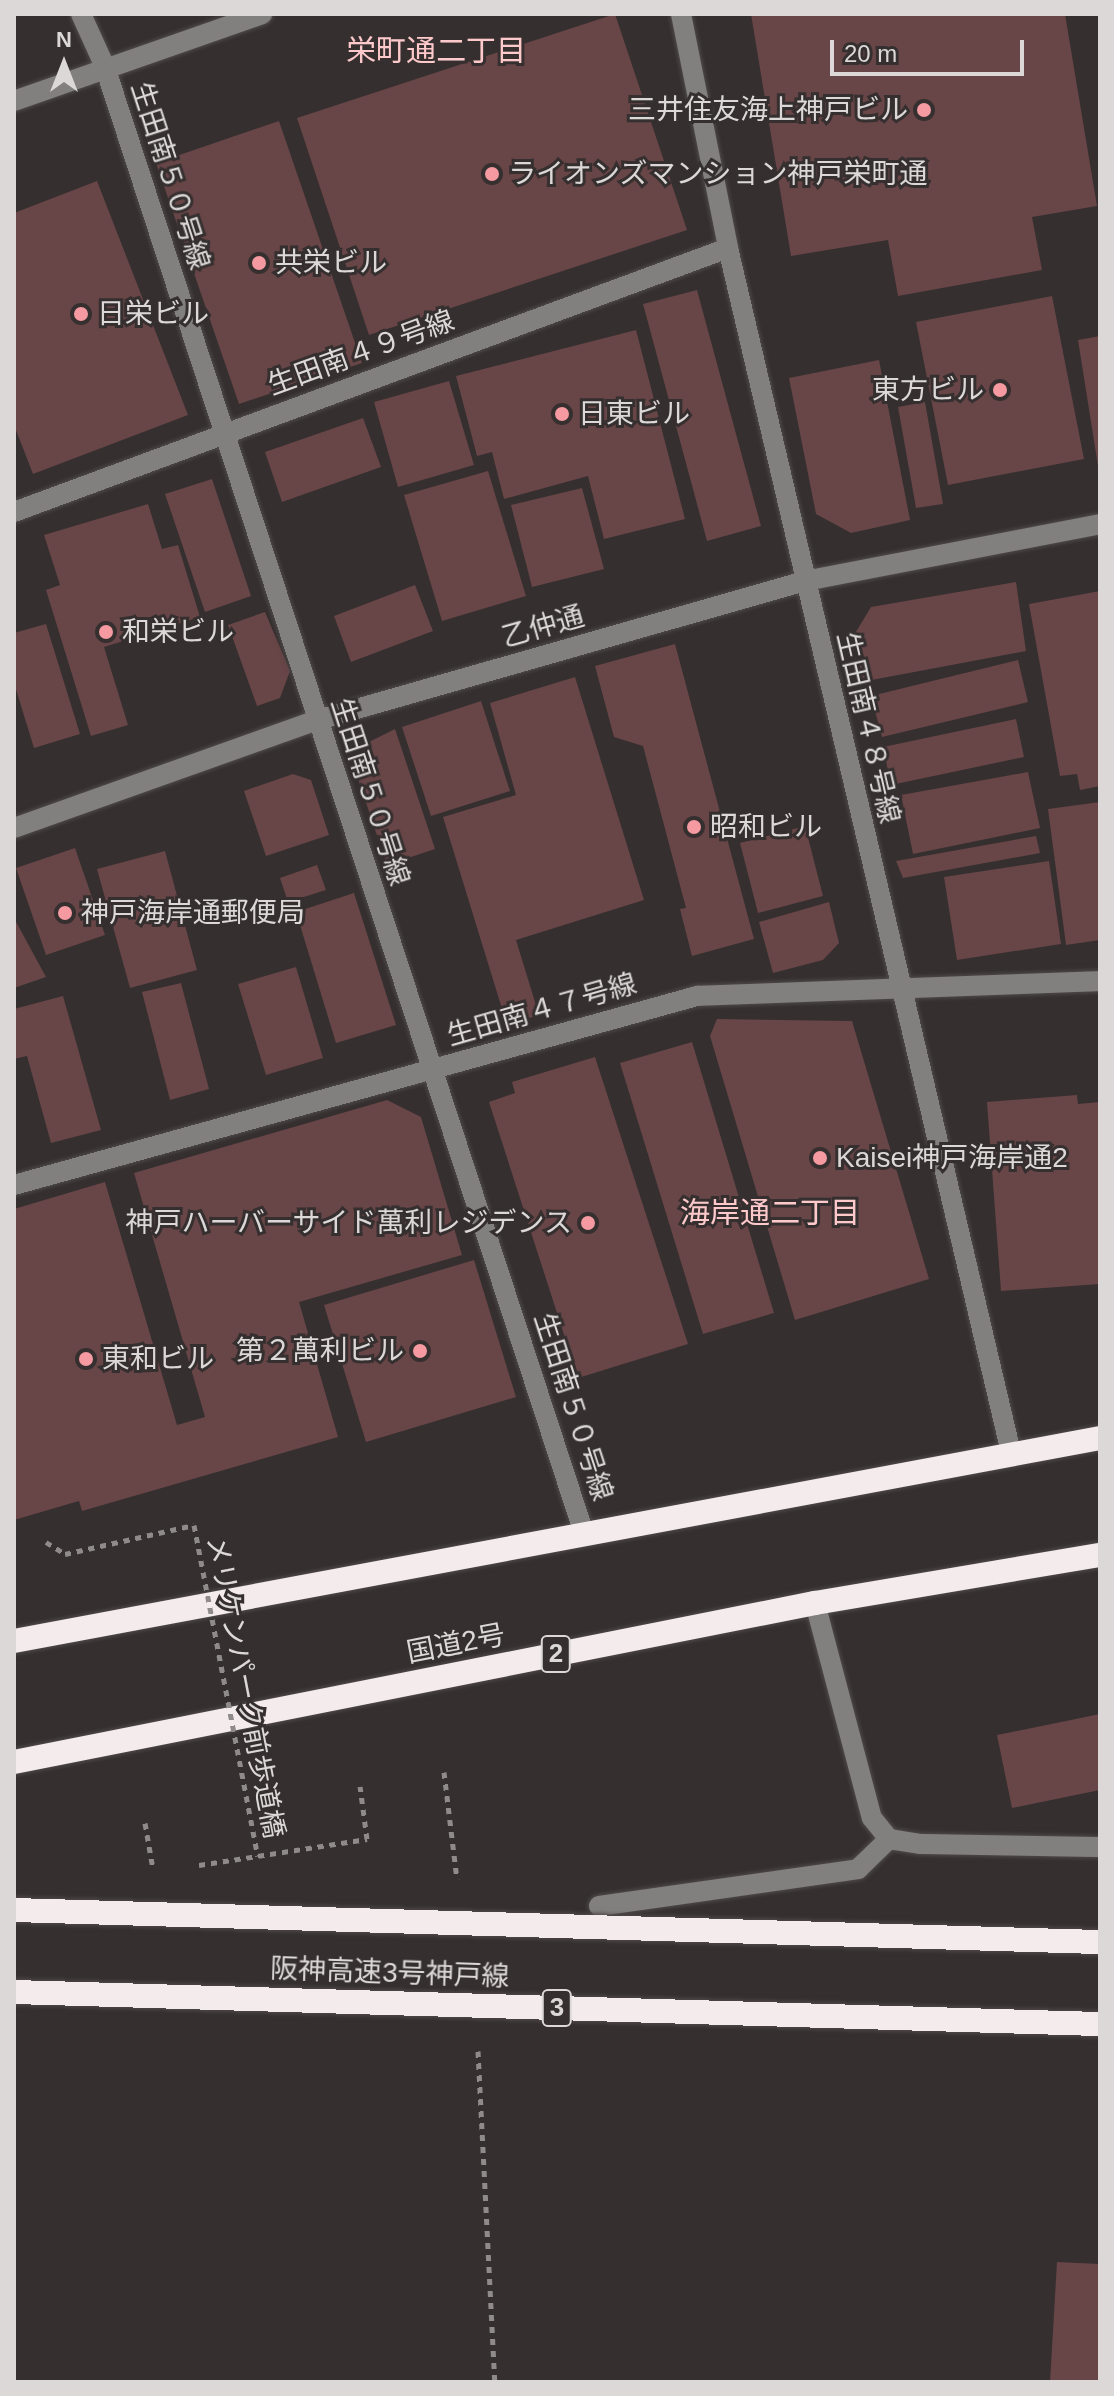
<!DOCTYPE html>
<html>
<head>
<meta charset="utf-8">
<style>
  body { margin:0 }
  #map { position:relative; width:1114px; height:2396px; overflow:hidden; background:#352f2f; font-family:Helvetica,"Noto Sans JP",sans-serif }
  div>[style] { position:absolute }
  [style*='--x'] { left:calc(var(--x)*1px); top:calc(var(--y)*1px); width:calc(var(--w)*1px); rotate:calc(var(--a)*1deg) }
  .building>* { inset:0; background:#684547 }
  .path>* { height:5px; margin-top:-2.5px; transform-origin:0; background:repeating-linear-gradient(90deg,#908b8b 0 6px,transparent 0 12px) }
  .roads { filter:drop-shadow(0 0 2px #504a4a) drop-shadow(0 0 2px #504a4a) }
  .minor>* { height:20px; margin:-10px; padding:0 10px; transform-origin:10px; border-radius:10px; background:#827f7f }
  .highway>* { height:24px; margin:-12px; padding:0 12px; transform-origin:12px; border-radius:12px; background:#f4ecec }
  .path-bridge>* { height:5px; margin-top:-2.5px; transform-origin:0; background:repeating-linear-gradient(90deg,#908b8b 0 6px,transparent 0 12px) }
  .bridges { filter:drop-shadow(0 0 2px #504a4a) drop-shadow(0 0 2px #504a4a) }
  .highway-bridge>* { height:24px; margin:-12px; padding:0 12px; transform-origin:12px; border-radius:12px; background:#f4ecec }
  .dots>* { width:22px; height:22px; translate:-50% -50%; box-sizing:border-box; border:4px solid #352f2f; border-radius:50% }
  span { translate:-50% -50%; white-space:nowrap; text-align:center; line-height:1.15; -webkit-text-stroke:6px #352f2f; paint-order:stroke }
  .shield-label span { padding:2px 6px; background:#352f2f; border:2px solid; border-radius:6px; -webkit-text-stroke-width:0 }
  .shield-label { font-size:26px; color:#dcd8d8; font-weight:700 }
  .poi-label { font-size:28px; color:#dcd8d8 }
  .right { translate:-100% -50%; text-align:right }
  .left { translate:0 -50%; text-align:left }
  .street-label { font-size:28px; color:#dcd8d8 }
  .neighbourhood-label { font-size:30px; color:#fec9cb }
  .frame { position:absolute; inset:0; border:16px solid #dcd8d8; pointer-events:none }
  .north { position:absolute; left:24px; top:24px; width:80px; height:80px; -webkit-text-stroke:6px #352f2f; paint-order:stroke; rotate:0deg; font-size:22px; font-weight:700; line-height:32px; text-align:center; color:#dcd8d8 }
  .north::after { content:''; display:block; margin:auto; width:28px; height:36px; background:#dcd8d8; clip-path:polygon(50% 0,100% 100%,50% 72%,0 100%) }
  .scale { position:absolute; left:830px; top:40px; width:194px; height:36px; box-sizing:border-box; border:4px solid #dcd8d8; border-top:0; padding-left:10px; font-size:24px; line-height:28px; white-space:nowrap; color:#dcd8d8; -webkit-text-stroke:6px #352f2f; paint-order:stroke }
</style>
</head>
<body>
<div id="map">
  <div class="building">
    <div style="clip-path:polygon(615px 14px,687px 230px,369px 335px,297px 118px)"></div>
    <div style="clip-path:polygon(751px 14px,1065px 14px,1097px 206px,1032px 217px,1042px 270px,898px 296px,888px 240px,791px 256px)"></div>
    <div style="clip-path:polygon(279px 121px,362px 363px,239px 404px,156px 163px)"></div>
    <div style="clip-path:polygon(97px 181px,188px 415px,33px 474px,14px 425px,14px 213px)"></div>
    <div style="clip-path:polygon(697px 290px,761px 526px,707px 541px,643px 304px)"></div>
    <div style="clip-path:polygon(1052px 296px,1084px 459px,948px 485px,916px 322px)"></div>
    <div style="clip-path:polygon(636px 330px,685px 519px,604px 539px,588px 476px,504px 499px,492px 452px,477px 456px,456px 376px)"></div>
    <div style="clip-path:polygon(1100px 336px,1100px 465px,1098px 466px,1078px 340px)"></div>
    <div style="clip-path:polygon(879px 360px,910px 520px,851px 533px,816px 514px,789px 378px)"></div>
    <div style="clip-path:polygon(449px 381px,474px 465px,398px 487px,374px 402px)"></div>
    <div style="clip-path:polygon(925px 402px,943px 504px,916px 508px,898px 407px)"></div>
    <div style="clip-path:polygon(363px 418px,381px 467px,282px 502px,265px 452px)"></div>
    <div style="clip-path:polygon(488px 471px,526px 596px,442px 621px,404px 495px)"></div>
    <div style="clip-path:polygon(212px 479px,251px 596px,205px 612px,165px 494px)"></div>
    <div style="clip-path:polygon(582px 488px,604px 569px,532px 587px,511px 505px)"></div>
    <div style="clip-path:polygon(148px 504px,162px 549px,178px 545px,200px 617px,104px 647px,128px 725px,91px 736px,46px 590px,60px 585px,44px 535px)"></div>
    <div style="clip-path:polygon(1016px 582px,1026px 651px,861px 682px,851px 640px,871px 607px)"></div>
    <div style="clip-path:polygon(415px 585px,433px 631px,351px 662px,334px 616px)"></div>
    <div style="clip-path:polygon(1100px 591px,1100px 786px,1080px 790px,1077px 774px,1060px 776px,1029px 604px)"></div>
    <div style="clip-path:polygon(265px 612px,290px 671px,280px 698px,257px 706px,228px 625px)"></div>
    <div style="clip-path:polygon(46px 624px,80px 734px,34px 748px,14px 683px,14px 633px)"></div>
    <div style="clip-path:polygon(675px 644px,754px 939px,692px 956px,680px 909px,686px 908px,643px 746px,614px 737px,595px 666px)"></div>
    <div style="clip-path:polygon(1018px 660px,1028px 702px,882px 737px,871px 696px)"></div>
    <div style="clip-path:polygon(575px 677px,644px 900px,516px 940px,539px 1015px,507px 1025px,443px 817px,516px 795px,490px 703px)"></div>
    <div style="clip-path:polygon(481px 701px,510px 791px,431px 816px,402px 727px)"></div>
    <div style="clip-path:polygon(1016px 719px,1024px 757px,891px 785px,883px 747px)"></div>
    <div style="clip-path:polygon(395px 729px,435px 849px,387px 865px,353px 764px,367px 743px)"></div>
    <div style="clip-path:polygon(1028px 772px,1040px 828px,913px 854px,901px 795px)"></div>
    <div style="clip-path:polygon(293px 774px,311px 780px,329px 835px,266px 856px,244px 791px)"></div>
    <div style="clip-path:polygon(1100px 802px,1100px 940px,1066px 945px,1048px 809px)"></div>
    <div style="clip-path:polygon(805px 826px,823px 896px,758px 913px,740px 843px)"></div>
    <div style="clip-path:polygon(1036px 836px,1040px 853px,903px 878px,896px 861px)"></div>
    <div style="clip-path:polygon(75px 848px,105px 935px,46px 955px,16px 868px)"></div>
    <div style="clip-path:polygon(165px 851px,197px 970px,130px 988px,97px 869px)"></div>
    <div style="clip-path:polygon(1049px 861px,1061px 944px,957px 960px,944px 877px)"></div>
    <div style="clip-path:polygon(317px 865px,326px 890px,288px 902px,280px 878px)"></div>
    <div style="clip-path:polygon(354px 893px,396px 1025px,336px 1043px,296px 912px)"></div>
    <div style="clip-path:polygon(829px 902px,839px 943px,823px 960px,773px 973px,759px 922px)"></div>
    <div style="clip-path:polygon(14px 918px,46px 977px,14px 988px)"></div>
    <div style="clip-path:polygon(296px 967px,323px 1058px,266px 1075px,238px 984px)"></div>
    <div style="clip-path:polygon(181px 983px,209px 1089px,170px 1100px,142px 992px)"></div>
    <div style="clip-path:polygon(63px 996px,101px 1130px,51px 1143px,27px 1056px,14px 1059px,14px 1009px)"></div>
    <div style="clip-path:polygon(717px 1019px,852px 1021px,929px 1279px,795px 1320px,710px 1036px)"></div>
    <div style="clip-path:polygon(692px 1042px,774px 1313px,703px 1334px,620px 1063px)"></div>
    <div style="clip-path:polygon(595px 1057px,688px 1344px,578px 1378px,489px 1102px,515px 1093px,512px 1082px)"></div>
    <div style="clip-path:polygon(1077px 1095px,1078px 1104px,1100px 1102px,1100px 1284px,1001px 1291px,987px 1102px)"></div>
    <div style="clip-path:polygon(387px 1100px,421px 1117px,462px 1255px,299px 1302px,338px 1437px,82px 1511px,79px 1501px,14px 1520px,14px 1209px,105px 1182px,177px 1425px,205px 1417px,134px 1173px)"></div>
    <div style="clip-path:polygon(474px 1260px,516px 1397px,366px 1442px,324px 1305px)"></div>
    <div style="clip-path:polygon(1100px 1714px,1100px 1790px,1012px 1808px,997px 1735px)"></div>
    <div style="clip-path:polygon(1057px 2262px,1100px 2264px,1100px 2382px,1050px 2382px)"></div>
  </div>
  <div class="path">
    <div style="--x:46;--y:1542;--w:22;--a:32"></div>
    <div style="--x:65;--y:1554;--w:132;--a:-12.7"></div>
    <div style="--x:444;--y:1772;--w:108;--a:83.1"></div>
    <div style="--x:145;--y:1823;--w:47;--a:80.1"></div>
    <div style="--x:199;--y:1865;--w:170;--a:-8.8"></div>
    <div style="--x:367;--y:1839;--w:53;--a:-97.5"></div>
    <div style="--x:478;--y:2051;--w:331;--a:87.1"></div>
  </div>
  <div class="roads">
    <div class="minor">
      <div style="--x:81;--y:14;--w:58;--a:65.6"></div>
      <div style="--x:105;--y:67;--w:1542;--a:71.91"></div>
      <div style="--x:681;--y:14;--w:239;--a:78.6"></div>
      <div style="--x:728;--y:248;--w:1238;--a:76.78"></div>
      <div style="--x:14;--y:101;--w:263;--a:-19.3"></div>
      <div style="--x:14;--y:512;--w:761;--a:-20.29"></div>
      <div style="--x:14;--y:828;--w:323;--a:-19.6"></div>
      <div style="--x:318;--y:720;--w:506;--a:-15.93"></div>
      <div style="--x:805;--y:581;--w:300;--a:-10.9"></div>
      <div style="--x:14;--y:1185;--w:709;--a:-15.47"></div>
      <div style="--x:697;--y:996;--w:403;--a:-2.1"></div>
      <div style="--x:815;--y:1603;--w:222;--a:75.2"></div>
      <div style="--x:872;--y:1818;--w:27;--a:51"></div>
      <div style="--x:889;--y:1839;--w:31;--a:9"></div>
      <div style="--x:920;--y:1844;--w:180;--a:1"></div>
      <div style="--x:599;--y:1906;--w:262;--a:-8.1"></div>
      <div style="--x:858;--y:1869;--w:43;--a:-44.1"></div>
    </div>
    <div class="highway">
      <div style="--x:14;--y:1641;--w:1105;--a:-10.59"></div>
      <div style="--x:14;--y:1762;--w:817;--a:-11.23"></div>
      <div style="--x:815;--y:1603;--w:289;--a:-9.6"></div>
    </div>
  </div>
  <div class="path-bridge">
    <div style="--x:194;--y:1525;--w:337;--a:79.1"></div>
  </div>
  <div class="bridges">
    <div class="highway-bridge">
      <div style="--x:14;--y:1910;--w:1086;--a:1.69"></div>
      <div style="--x:14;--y:1992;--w:1086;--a:1.69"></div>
    </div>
  </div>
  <div class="dots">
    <div style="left:924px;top:110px;background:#f49aa0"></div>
    <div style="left:492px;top:174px;background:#f49aa0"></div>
    <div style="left:259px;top:263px;background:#f49aa0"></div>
    <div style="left:81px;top:314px;background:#f49aa0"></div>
    <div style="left:1000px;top:390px;background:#f49aa0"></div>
    <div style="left:562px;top:414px;background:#f49aa0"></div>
    <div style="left:106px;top:632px;background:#f49aa0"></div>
    <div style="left:694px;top:827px;background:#f49aa0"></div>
    <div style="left:65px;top:913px;background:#f49aa0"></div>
    <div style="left:820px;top:1158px;background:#f49aa0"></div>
    <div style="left:588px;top:1223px;background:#f49aa0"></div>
    <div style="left:420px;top:1351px;background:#f49aa0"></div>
    <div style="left:86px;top:1359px;background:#f49aa0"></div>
  </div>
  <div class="shield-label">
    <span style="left:556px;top:1654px">2</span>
    <span style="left:557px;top:2008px">3</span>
  </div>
  <div class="poi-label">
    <span class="right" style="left:908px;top:110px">三井住友海上神戸ビル</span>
    <span class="left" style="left:508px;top:174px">ライオンズマンション神戸栄町通</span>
    <span class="left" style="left:275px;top:263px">共栄ビル</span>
    <span class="left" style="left:97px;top:314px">日栄ビル</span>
    <span class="right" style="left:984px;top:390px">東方ビル</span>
    <span class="left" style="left:578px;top:414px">日東ビル</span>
    <span class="left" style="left:122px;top:632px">和栄ビル</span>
    <span class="left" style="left:710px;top:827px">昭和ビル</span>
    <span class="left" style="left:81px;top:913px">神戸海岸通郵便局</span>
    <span class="left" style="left:836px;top:1158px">Kaisei神戸海岸通2</span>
    <span class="right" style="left:572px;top:1223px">神戸ハーバーサイド萬利レジデンス</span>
    <span class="right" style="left:404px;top:1351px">第２萬利ビル</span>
    <span class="left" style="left:102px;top:1359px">東和ビル</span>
  </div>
  <div class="street-label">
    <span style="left:170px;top:176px;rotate:72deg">生田南５０号線</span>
    <span style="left:361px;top:353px;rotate:-20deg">生田南４９号線</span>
    <span style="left:543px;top:627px;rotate:-16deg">乙仲通</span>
    <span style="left:868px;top:728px;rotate:77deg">生田南４８号線</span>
    <span style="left:370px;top:792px;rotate:72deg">生田南５０号線</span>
    <span style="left:542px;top:1010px;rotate:-16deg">生田南４７号線</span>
    <span style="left:573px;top:1407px;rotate:72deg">生田南５０号線</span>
    <span style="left:456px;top:1644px;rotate:-11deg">国道2号</span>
    <span style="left:245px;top:1687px;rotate:79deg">メリケンパーク前歩道橋</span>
    <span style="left:390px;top:1973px;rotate:2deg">阪神高速3号神戸線</span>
  </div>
  <div class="neighbourhood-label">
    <span style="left:436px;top:51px">栄町通二丁目</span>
    <span style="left:770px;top:1213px">海岸通二丁目</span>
  </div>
  <div class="frame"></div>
  <div class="north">N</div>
  <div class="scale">20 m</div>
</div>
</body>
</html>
